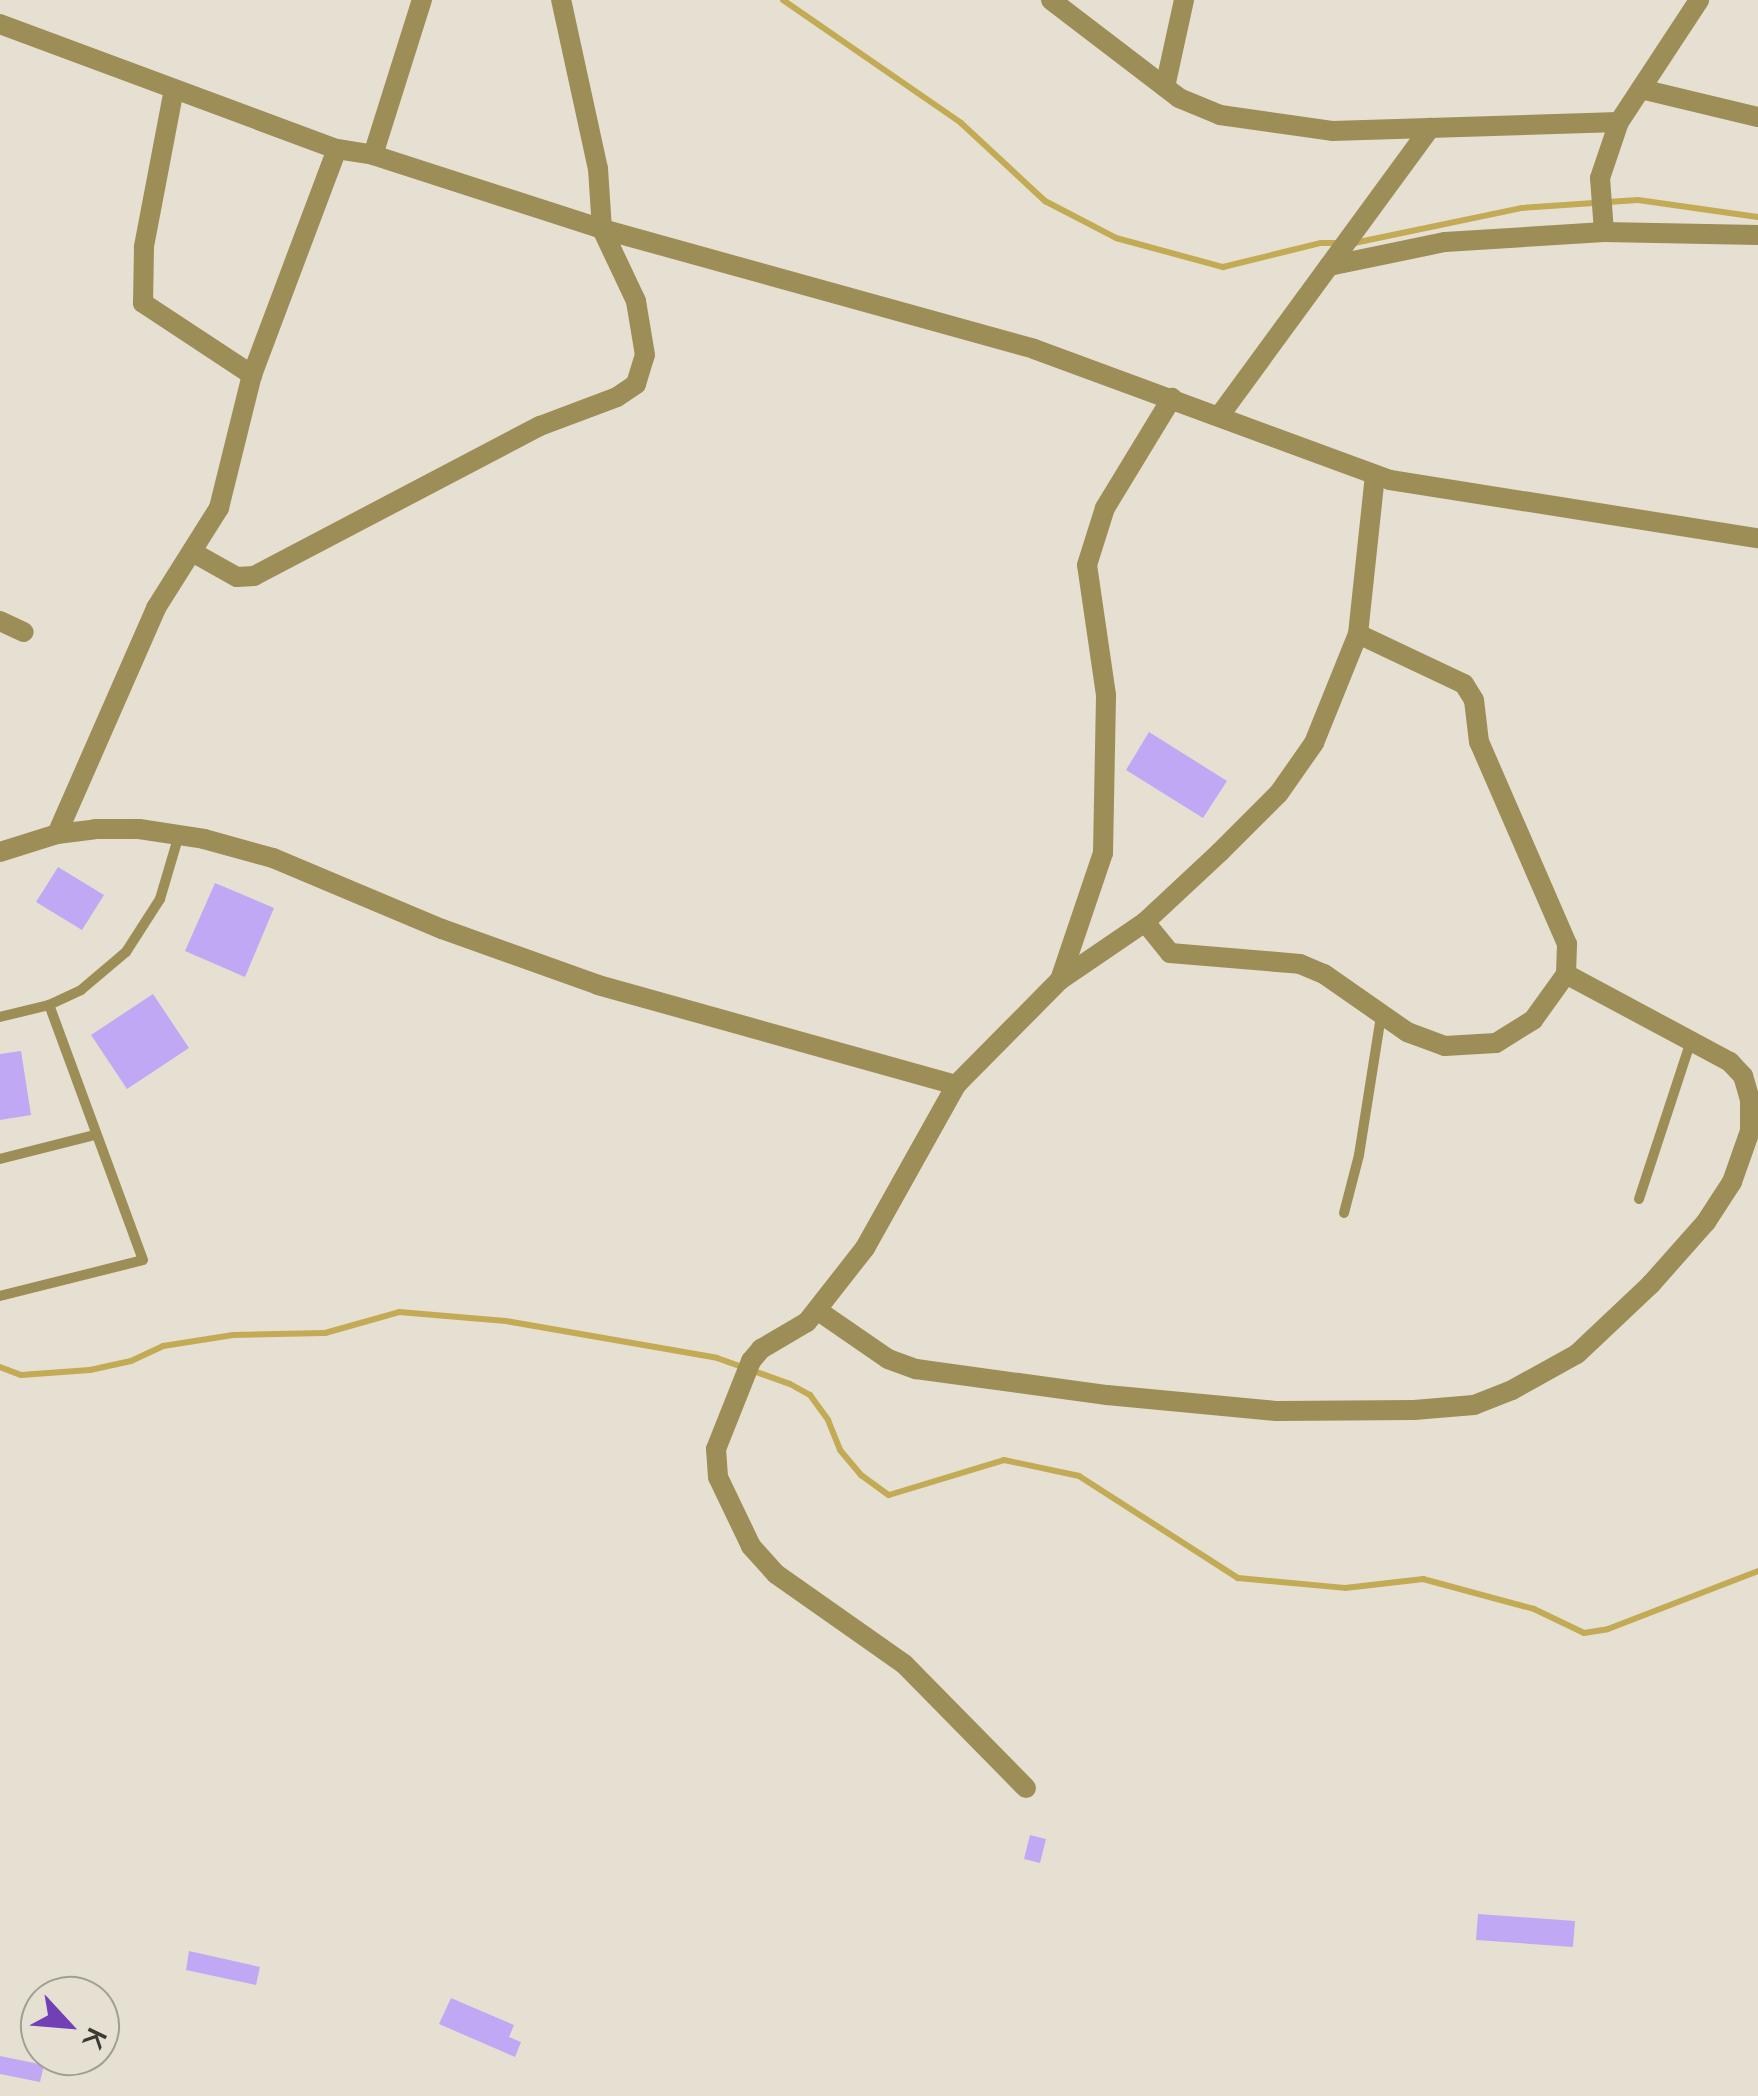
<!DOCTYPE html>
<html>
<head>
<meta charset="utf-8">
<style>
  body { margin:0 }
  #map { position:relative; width:1758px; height:2096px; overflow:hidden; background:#e5e0d1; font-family:Mulish,sans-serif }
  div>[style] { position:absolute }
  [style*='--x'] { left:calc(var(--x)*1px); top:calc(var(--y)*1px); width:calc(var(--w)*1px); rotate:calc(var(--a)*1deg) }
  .stream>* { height:6px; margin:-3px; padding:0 3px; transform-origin:3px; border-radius:3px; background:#c3ab55 }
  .building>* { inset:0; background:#c1a8f4 }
  .service>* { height:10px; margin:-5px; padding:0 5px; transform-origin:5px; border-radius:5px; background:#9d8d56 }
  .minor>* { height:20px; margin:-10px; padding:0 10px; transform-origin:10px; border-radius:10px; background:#9d8d56 }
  span { translate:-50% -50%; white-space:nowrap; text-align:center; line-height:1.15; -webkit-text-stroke:10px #e5e0d1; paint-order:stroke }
  .north { position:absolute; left:20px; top:1976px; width:100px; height:100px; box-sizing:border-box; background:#e5e0d1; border:2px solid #a19e92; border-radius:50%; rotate:116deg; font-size:28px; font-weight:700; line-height:40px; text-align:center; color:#3c3a34 }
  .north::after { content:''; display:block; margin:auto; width:35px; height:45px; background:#713fb6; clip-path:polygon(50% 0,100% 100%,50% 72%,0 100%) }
</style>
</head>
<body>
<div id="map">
  <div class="stream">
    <div style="--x:783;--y:0;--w:216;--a:34.6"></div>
    <div style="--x:961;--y:123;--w:115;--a:42.9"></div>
    <div style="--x:1045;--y:201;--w:80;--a:27.5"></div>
    <div style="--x:1116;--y:238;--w:111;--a:15.2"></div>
    <div style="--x:1223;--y:267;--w:101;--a:-13.8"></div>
    <div style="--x:1321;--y:243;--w:21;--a:0"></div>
    <div style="--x:1354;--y:243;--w:172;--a:-11.8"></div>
    <div style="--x:1522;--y:208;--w:116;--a:-3.9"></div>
    <div style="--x:1638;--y:200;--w:121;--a:8.1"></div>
    <div style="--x:0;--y:1367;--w:22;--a:21"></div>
    <div style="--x:21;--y:1375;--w:69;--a:-4.1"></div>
    <div style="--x:90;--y:1370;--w:42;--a:-12.4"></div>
    <div style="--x:131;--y:1361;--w:35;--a:-25"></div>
    <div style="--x:163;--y:1346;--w:71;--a:-8.9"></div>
    <div style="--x:233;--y:1335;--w:92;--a:-1.2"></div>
    <div style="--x:325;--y:1333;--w:77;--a:-15.8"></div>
    <div style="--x:399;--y:1312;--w:107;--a:4.8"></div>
    <div style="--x:506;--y:1321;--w:214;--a:9.9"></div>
    <div style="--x:717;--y:1358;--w:77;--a:19.6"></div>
    <div style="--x:790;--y:1384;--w:23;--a:29"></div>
    <div style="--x:810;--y:1395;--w:31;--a:54"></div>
    <div style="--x:828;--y:1420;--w:32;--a:68"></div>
    <div style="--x:840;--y:1450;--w:33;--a:50"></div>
    <div style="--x:861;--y:1475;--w:34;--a:36"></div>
    <div style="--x:889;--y:1495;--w:120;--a:-16.9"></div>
    <div style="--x:1004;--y:1460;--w:77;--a:12"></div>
    <div style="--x:1079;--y:1476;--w:189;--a:32.7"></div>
    <div style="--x:1238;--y:1578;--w:107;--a:5.3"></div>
    <div style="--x:1345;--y:1588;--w:79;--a:-6.6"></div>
    <div style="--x:1423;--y:1579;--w:115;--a:15.1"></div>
    <div style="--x:1534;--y:1609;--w:55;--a:25.6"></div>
    <div style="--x:1584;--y:1633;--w:24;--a:-9"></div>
    <div style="--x:1608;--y:1629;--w:161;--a:-21.1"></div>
  </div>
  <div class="building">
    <div style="clip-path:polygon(1149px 732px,1227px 781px,1203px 818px,1126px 770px)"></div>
    <div style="clip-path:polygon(58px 867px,104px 895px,82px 930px,36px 902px)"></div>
    <div style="clip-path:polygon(215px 883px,274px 908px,245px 977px,185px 951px)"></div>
    <div style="clip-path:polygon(153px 994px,189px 1048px,127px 1089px,91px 1035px)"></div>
    <div style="clip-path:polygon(21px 1051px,31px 1115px,0 1120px,0 1054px)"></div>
    <div style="clip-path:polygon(1030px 1835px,1046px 1839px,1040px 1863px,1024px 1859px)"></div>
    <div style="clip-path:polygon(1478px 1914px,1575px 1921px,1573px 1947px,1476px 1940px)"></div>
    <div style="clip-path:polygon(189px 1951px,260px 1967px,256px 1985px,186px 1970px)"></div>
    <div style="clip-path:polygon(451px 1998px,514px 2025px,509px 2037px,521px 2042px,515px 2057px,439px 2024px)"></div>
    <div style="clip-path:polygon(0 2056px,44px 2065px,40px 2082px,0 2074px)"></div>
  </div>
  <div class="service">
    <div style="--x:0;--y:1017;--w:50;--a:-13.8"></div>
    <div style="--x:49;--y:1005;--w:35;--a:-25"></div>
    <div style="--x:81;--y:990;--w:59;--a:-40.2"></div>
    <div style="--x:126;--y:952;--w:63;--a:-57.3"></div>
    <div style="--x:160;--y:899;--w:67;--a:-73.5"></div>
    <div style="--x:0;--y:1159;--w:98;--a:-14.2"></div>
    <div style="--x:1639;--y:1199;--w:166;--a:-71.8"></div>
    <div style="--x:1344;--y:1213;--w:60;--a:-75.5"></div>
    <div style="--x:1359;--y:1155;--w:141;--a:-81"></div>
    <div style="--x:0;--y:1296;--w:147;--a:-14.1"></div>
    <div style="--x:143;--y:1260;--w:272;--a:-110.2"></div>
  </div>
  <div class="minor">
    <div style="--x:1051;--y:0;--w:161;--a:37.4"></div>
    <div style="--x:1179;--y:98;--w:44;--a:22.5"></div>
    <div style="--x:1220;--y:115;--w:113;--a:8.1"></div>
    <div style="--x:1332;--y:131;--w:287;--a:-1.8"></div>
    <div style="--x:0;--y:24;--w:359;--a:20.4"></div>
    <div style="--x:337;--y:149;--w:36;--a:9"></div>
    <div style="--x:373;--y:155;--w:241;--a:17.9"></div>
    <div style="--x:602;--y:229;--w:448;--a:15.5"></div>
    <div style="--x:1034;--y:349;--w:379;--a:20.2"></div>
    <div style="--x:1390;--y:480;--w:373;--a:9"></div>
    <div style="--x:1165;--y:87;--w:89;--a:-77.7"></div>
    <div style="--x:174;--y:89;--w:161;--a:100.8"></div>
    <div style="--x:144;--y:247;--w:56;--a:91"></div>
    <div style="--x:143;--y:303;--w:131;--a:33.4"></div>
    <div style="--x:1641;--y:89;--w:120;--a:13.5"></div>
    <div style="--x:373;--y:155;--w:163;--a:-72.5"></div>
    <div style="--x:1604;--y:232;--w:54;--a:-94.2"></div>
    <div style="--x:1600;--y:178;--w:59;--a:-71.3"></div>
    <div style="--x:1619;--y:122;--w:146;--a:-56.7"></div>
    <div style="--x:1329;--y:266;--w:118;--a:-11.7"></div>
    <div style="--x:1445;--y:242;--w:159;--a:-3.6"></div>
    <div style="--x:1604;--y:232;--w:154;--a:1.1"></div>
    <div style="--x:1220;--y:415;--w:356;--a:-53.8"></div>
    <div style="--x:194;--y:553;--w:49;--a:29.2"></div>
    <div style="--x:237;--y:577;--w:17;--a:-3"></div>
    <div style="--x:254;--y:576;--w:323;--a:-27.7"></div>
    <div style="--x:540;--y:426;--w:82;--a:-20.6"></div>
    <div style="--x:617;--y:397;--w:23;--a:-34"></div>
    <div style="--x:636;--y:384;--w:30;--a:-73"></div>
    <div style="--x:645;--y:355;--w:55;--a:-99.5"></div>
    <div style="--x:636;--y:301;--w:80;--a:-115.3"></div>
    <div style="--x:602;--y:229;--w:60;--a:-93.8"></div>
    <div style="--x:598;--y:169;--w:173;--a:-102.3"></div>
    <div style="--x:0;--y:621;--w:26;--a:25"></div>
    <div style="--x:57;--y:834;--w:247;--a:-66.3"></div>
    <div style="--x:156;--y:608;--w:118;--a:-57.8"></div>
    <div style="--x:219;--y:508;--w:137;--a:-76.1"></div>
    <div style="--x:252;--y:375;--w:241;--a:-69.4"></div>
    <div style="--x:0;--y:852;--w:60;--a:-17.5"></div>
    <div style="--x:57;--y:834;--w:38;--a:-7"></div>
    <div style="--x:95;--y:829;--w:44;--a:0"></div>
    <div style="--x:139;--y:829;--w:66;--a:8.7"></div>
    <div style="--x:204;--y:839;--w:72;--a:15.4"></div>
    <div style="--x:273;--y:858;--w:183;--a:22.8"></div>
    <div style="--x:442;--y:929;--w:166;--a:19.7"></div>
    <div style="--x:598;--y:985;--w:372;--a:15.6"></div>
    <div style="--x:1145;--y:922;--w:40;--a:51"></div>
    <div style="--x:1170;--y:953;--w:130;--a:4.8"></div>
    <div style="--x:1300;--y:964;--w:26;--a:23"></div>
    <div style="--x:1324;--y:974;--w:101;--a:34.9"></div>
    <div style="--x:1407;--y:1032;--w:40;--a:20.2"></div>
    <div style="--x:1445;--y:1046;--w:51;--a:-3.4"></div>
    <div style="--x:1496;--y:1043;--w:44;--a:-31.9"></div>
    <div style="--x:1533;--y:1020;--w:57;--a:-54.3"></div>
    <div style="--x:1566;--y:974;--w:30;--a:-88"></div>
    <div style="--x:1567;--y:944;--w:220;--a:-113.5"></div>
    <div style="--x:1479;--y:742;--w:42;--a:-96.8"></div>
    <div style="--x:1474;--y:700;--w:19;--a:-122"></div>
    <div style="--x:1464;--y:684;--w:117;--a:-154.7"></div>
    <div style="--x:1060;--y:980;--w:134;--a:-71.3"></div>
    <div style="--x:1103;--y:853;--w:158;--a:-88.9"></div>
    <div style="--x:1106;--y:695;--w:131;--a:-98.3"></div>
    <div style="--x:1087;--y:565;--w:60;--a:-72.5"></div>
    <div style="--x:1105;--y:508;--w:129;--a:-58.7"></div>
    <div style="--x:817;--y:1310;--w:86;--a:34.6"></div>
    <div style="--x:888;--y:1359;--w:30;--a:20"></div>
    <div style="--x:916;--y:1369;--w:193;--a:7.8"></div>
    <div style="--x:1107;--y:1395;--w:171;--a:5.4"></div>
    <div style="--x:1277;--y:1411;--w:137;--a:-0.4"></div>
    <div style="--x:1414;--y:1410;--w:60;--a:-4.8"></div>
    <div style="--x:1474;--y:1405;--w:41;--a:-21.5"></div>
    <div style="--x:1512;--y:1390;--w:74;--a:-29"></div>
    <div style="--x:1577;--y:1354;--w:102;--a:-43.4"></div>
    <div style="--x:1651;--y:1284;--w:83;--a:-48.4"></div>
    <div style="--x:1706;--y:1222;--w:48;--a:-57"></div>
    <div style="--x:1732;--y:1182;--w:54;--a:-70.6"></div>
    <div style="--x:1750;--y:1131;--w:31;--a:-90"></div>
    <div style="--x:1750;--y:1100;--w:25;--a:-106"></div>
    <div style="--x:1743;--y:1076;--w:19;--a:-133"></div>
    <div style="--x:1730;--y:1062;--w:186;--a:-151.8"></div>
    <div style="--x:1026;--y:1788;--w:174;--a:-134.5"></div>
    <div style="--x:904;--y:1664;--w:156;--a:-144.9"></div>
    <div style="--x:776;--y:1574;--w:38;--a:-132"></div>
    <div style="--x:751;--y:1546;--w:76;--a:-115.6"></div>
    <div style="--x:718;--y:1477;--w:28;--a:-94"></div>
    <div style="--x:716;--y:1449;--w:95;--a:-68.3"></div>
    <div style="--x:751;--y:1361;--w:16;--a:-50"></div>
    <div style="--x:761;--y:1349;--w:53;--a:-30.4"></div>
    <div style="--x:807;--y:1322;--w:94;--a:-51.9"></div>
    <div style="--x:865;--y:1248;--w:187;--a:-60.8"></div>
    <div style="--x:956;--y:1085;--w:148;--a:-45.3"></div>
    <div style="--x:1060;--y:980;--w:103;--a:-34.3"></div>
    <div style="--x:1145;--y:922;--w:103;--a:-43"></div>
    <div style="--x:1220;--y:852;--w:83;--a:-45"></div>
    <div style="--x:1279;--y:793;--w:61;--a:-55"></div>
    <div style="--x:1314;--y:743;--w:118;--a:-68"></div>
    <div style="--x:1358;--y:634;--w:159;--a:-83.9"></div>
  </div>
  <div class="north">K</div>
</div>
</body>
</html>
